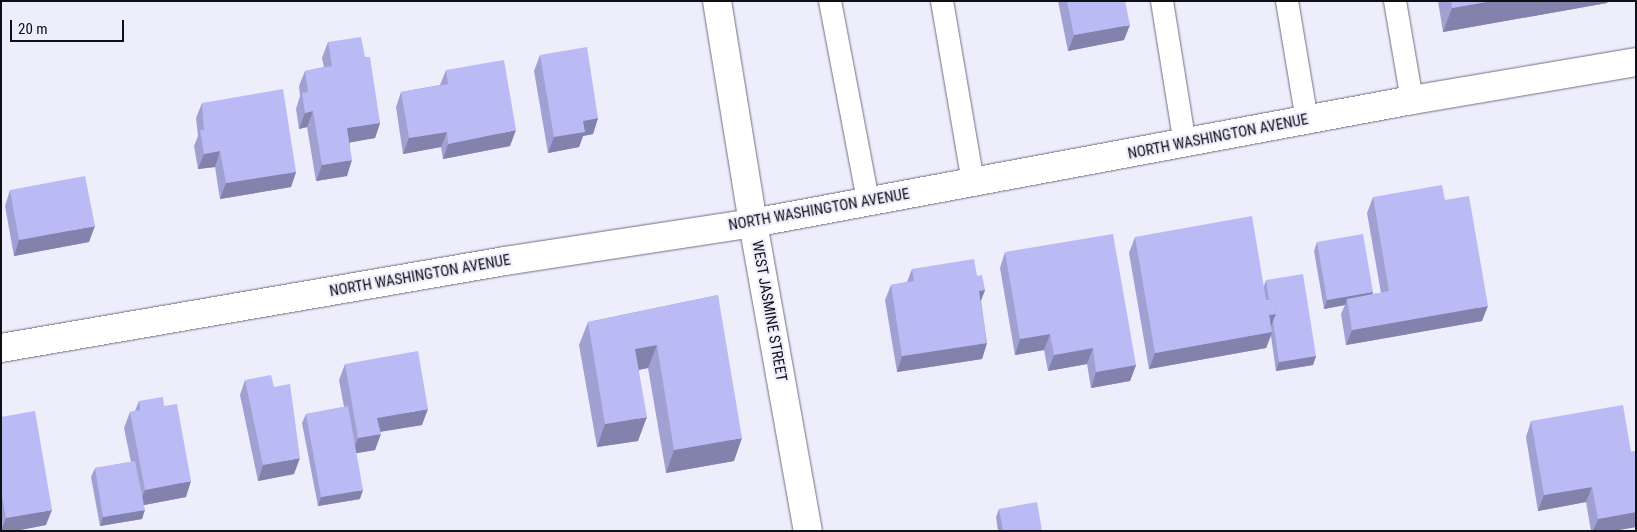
<!DOCTYPE html>
<html>
<head>
<meta charset="utf-8">
<style>
  body { margin:0 }
  #map { position:relative; width:1637px; height:532px; overflow:hidden; background:#ededfb; font-family:"Roboto Condensed",sans-serif }
  div>[style] { position:absolute }
  [style*='--x'] { left:calc(var(--x)*1px); top:calc(var(--y)*1px); width:calc(var(--w)*1px); rotate:calc(var(--a)*1deg) }
  .roads { filter:drop-shadow(0 0 1px #707084) drop-shadow(0 0 1px #707084) }
  .service>* { height:22px; margin:-11px; padding:0 11px; transform-origin:11px; border-radius:11px; background:#fff }
  .minor>* { height:28px; margin:-14px; padding:0 14px; transform-origin:14px; border-radius:14px; background:#fff }
  .wall>* { inset:0; background:#a0a0d3 }
  .shaded-wall>* { inset:0; background:#8282ac }
  .building>* { inset:0; background:#babaf5 }
  span { translate:-50% -50%; white-space:nowrap; text-align:center; line-height:1.15; -webkit-text-stroke:4px #ededfb; paint-order:stroke }
  .street-label { font-size:15px; color:#0f0f17 }
  .frame { position:absolute; inset:0; border:2px solid #0f0f17; pointer-events:none }
  .scale { position:absolute; left:10px; top:20px; width:114px; height:22px; box-sizing:border-box; border:2px solid #0f0f17; border-top:0; padding-left:6px; font-size:15px; line-height:18px; white-space:nowrap; color:#0f0f17; -webkit-text-stroke:4px #ededfb; paint-order:stroke }
</style>
</head>
<body>
<div id="map">
  <div class="roads">
    <div class="service">
      <div style="--x:830;--y:1;--w:204;--a:79.2"></div>
      <div style="--x:942;--y:1;--w:184;--a:80.3"></div>
      <div style="--x:1162;--y:1;--w:146;--a:80.9"></div>
      <div style="--x:1287;--y:1;--w:121;--a:80.5"></div>
      <div style="--x:1395;--y:1;--w:100;--a:80.3"></div>
    </div>
    <div class="minor">
      <div style="--x:717;--y:1;--w:225;--a:80.8"></div>
      <div style="--x:753;--y:223;--w:313;--a:79.9"></div>
      <div style="--x:1;--y:348;--w:511;--a:-9.79"></div>
      <div style="--x:505;--y:261;--w:251;--a:-8.7"></div>
      <div style="--x:753;--y:223;--w:670;--a:-10.57"></div>
      <div style="--x:1412;--y:100;--w:227;--a:-9.6"></div>
    </div>
  </div>
  <div class="wall">
    <div style="clip-path:polygon(1058px 1px,1125px 1px,1124px 40px,1068px 51px)"></div>
    <div style="clip-path:polygon(1438px 1px,1608px 1px,1607px 3px,1443px 32px)"></div>
    <div style="clip-path:polygon(328px 42px,365px 57px,380px 123px,375px 138px,350px 142px,347px 176px,316px 181px,307px 127px,299px 129px,296px 109px,300px 96px,299px 86px,305px 71px,324px 67px,322px 58px)"></div>
    <div style="clip-path:polygon(540px 55px,598px 118px,593px 134px,583px 136px,579px 147px,548px 153px,534px 71px)"></div>
    <div style="clip-path:polygon(446px 70px,510px 146px,443px 159px,441px 147px,403px 154px,396px 107px,401px 92px,440px 85px)"></div>
    <div style="clip-path:polygon(202px 103px,296px 172px,291px 187px,220px 199px,215px 167px,198px 169px,194px 146px,198px 136px,196px 118px)"></div>
    <div style="clip-path:polygon(10px 190px,89px 242px,14px 256px,5px 206px)"></div>
    <div style="clip-path:polygon(1373px 197px,1445px 200px,1482px 321px,1346px 345px,1341px 314px,1345px 305px,1324px 309px,1314px 251px,1317px 242px,1373px 292px,1372px 294px,1381px 293px,1367px 213px)"></div>
    <div style="clip-path:polygon(1135px 237px,1264px 286px,1266px 280px,1316px 356px,1313px 365px,1276px 371px,1271px 336px,1266px 348px,1149px 369px,1129px 253px)"></div>
    <div style="clip-path:polygon(1005px 252px,1136px 365px,1130px 381px,1091px 388px,1087px 364px,1048px 371px,1044px 350px,1015px 355px,1000px 268px)"></div>
    <div style="clip-path:polygon(912px 269px,977px 276px,985px 290px,981px 301px,987px 343px,982px 359px,897px 372px,885px 300px,891px 285px,907px 282px)"></div>
    <div style="clip-path:polygon(718px 295px,734px 461px,666px 473px,648px 368px,639px 370px,638px 441px,597px 447px,579px 345px,588px 322px)"></div>
    <div style="clip-path:polygon(345px 364px,422px 425px,380px 432px,375px 450px,356px 453px,360px 499px,318px 506px,302px 423px,306px 414px,344px 407px,339px 380px)"></div>
    <div style="clip-path:polygon(245px 380px,294px 474px,258px 481px,240px 395px)"></div>
    <div style="clip-path:polygon(139px 401px,164px 406px,186px 497px,144px 505px,142px 519px,100px 526px,91px 477px,95px 468px,131px 462px,124px 428px,130px 412px,135px 411px)"></div>
    <div style="clip-path:polygon(1px 417px,46px 525px,15px 531px,1px 531px)"></div>
    <div style="clip-path:polygon(1531px 421px,1631px 452px,1636px 451px,1636px 527px,1613px 531px,1591px 531px,1586px 502px,1538px 511px,1526px 437px)"></div>
    <div style="clip-path:polygon(999px 509px,1042px 531px,998px 531px,996px 517px)"></div>
  </div>
  <div class="shaded-wall">
    <div style="clip-path:polygon(1492px 1px,1608px 1px,1607px 3px,1443px 32px,1452px 8px)"></div>
    <div style="clip-path:polygon(1130px 25px,1124px 40px,1068px 51px,1074px 35px)"></div>
    <div style="clip-path:polygon(313px 111px,307px 127px,299px 129px,305px 113px)"></div>
    <div style="clip-path:polygon(598px 118px,593px 134px,583px 136px,579px 147px,548px 153px,554px 137px,583px 121px)"></div>
    <div style="clip-path:polygon(380px 123px,375px 138px,342px 144px,347px 128px)"></div>
    <div style="clip-path:polygon(516px 130px,510px 146px,443px 159px,448px 144px)"></div>
    <div style="clip-path:polygon(447px 132px,441px 147px,403px 154px,409px 138px)"></div>
    <div style="clip-path:polygon(220px 151px,215px 167px,198px 169px,204px 154px)"></div>
    <div style="clip-path:polygon(352px 160px,347px 176px,316px 181px,322px 165px)"></div>
    <div style="clip-path:polygon(296px 172px,291px 187px,220px 199px,226px 183px)"></div>
    <div style="clip-path:polygon(95px 226px,89px 242px,14px 256px,19px 240px)"></div>
    <div style="clip-path:polygon(985px 290px,979px 305px,979px 291px)"></div>
    <div style="clip-path:polygon(1373px 292px,1370px 301px,1347px 299px,1345px 305px,1324px 309px,1327px 300px)"></div>
    <div style="clip-path:polygon(1488px 306px,1482px 321px,1346px 345px,1352px 330px)"></div>
    <div style="clip-path:polygon(1276px 314px,1270px 329px,1269px 315px)"></div>
    <div style="clip-path:polygon(1272px 332px,1266px 348px,1149px 369px,1155px 353px)"></div>
    <div style="clip-path:polygon(1050px 334px,1044px 350px,1015px 355px,1020px 339px)"></div>
    <div style="clip-path:polygon(987px 343px,982px 359px,897px 372px,902px 356px)"></div>
    <div style="clip-path:polygon(657px 345px,648px 368px,627px 372px,635px 349px)"></div>
    <div style="clip-path:polygon(1093px 348px,1087px 364px,1048px 371px,1054px 355px)"></div>
    <div style="clip-path:polygon(1316px 356px,1313px 365px,1276px 371px,1279px 362px)"></div>
    <div style="clip-path:polygon(1136px 365px,1130px 381px,1091px 388px,1096px 372px)"></div>
    <div style="clip-path:polygon(428px 409px,422px 425px,372px 433px,377px 418px)"></div>
    <div style="clip-path:polygon(647px 417px,638px 441px,597px 447px,605px 424px)"></div>
    <div style="clip-path:polygon(381px 434px,375px 450px,352px 454px,358px 438px)"></div>
    <div style="clip-path:polygon(742px 438px,734px 461px,666px 473px,674px 450px)"></div>
    <div style="clip-path:polygon(300px 458px,294px 474px,258px 481px,263px 465px)"></div>
    <div style="clip-path:polygon(191px 481px,186px 497px,139px 506px,145px 490px)"></div>
    <div style="clip-path:polygon(1592px 487px,1586px 502px,1538px 511px,1544px 495px)"></div>
    <div style="clip-path:polygon(363px 490px,360px 499px,318px 506px,321px 497px)"></div>
    <div style="clip-path:polygon(52px 510px,46px 525px,15px 531px,1px 531px,6px 518px)"></div>
    <div style="clip-path:polygon(145px 510px,142px 519px,100px 526px,103px 517px)"></div>
    <div style="clip-path:polygon(1636px 512px,1636px 527px,1613px 531px,1593px 531px,1598px 519px)"></div>
  </div>
  <div class="building">
    <div style="clip-path:polygon(1067px 1px,1125px 1px,1130px 25px,1074px 35px)"></div>
    <div style="clip-path:polygon(1451px 1px,1492px 1px,1452px 8px)"></div>
    <div style="clip-path:polygon(361px 37px,365px 57px,370px 57px,380px 123px,347px 128px,352px 160px,322px 165px,313px 111px,305px 113px,302px 93px,308px 92px,305px 71px,332px 66px,328px 42px)"></div>
    <div style="clip-path:polygon(587px 47px,598px 118px,583px 121px,585px 132px,554px 137px,540px 55px)"></div>
    <div style="clip-path:polygon(504px 60px,516px 130px,448px 144px,447px 132px,409px 138px,401px 92px,448px 84px,446px 70px)"></div>
    <div style="clip-path:polygon(283px 89px,296px 172px,226px 183px,220px 151px,204px 154px,200px 130px,204px 130px,202px 103px)"></div>
    <div style="clip-path:polygon(85px 176px,95px 226px,19px 240px,10px 190px)"></div>
    <div style="clip-path:polygon(1442px 185px,1445px 200px,1469px 196px,1488px 306px,1352px 330px,1347px 299px,1389px 291px,1373px 197px)"></div>
    <div style="clip-path:polygon(1252px 216px,1266px 300px,1273px 299px,1276px 314px,1269px 315px,1272px 332px,1155px 353px,1135px 237px)"></div>
    <div style="clip-path:polygon(1113px 234px,1136px 365px,1096px 372px,1093px 348px,1054px 355px,1050px 334px,1020px 339px,1005px 252px)"></div>
    <div style="clip-path:polygon(1363px 234px,1373px 292px,1327px 300px,1317px 242px)"></div>
    <div style="clip-path:polygon(974px 259px,977px 276px,982px 275px,985px 290px,979px 291px,987px 343px,902px 356px,891px 285px,914px 281px,912px 269px)"></div>
    <div style="clip-path:polygon(1303px 274px,1316px 356px,1279px 362px,1273px 321px,1276px 314px,1273px 299px,1269px 299px,1266px 280px)"></div>
    <div style="clip-path:polygon(718px 295px,742px 438px,674px 450px,657px 345px,635px 349px,647px 417px,605px 424px,588px 322px)"></div>
    <div style="clip-path:polygon(418px 351px,428px 409px,377px 418px,381px 434px,358px 438px,345px 364px)"></div>
    <div style="clip-path:polygon(271px 375px,274px 387px,290px 384px,300px 458px,263px 465px,245px 380px)"></div>
    <div style="clip-path:polygon(163px 397px,164px 406px,177px 404px,191px 481px,145px 490px,130px 412px,140px 410px,139px 401px)"></div>
    <div style="clip-path:polygon(1623px 405px,1631px 452px,1636px 451px,1636px 512px,1598px 519px,1592px 487px,1544px 495px,1531px 421px)"></div>
    <div style="clip-path:polygon(348px 406px,363px 490px,321px 497px,306px 414px)"></div>
    <div style="clip-path:polygon(35px 411px,52px 510px,6px 518px,1px 490px,1px 417px)"></div>
    <div style="clip-path:polygon(135px 461px,145px 510px,103px 517px,95px 468px)"></div>
    <div style="clip-path:polygon(1037px 502px,1042px 531px,1003px 531px,999px 509px)"></div>
  </div>
  <div class="street-label">
    <span style="left:1218px;top:137px;rotate:-11deg">NORTH WASHINGTON AVENUE</span>
    <span style="left:819px;top:210px;rotate:-10deg">NORTH WASHINGTON AVENUE</span>
    <span style="left:420px;top:276px;rotate:-10deg">NORTH WASHINGTON AVENUE</span>
    <span style="left:769px;top:311px;rotate:80deg">WEST JASMINE STREET</span>
  </div>
  <div class="frame"></div>
  <div class="scale">20 m</div>
</div>
</body>
</html>
